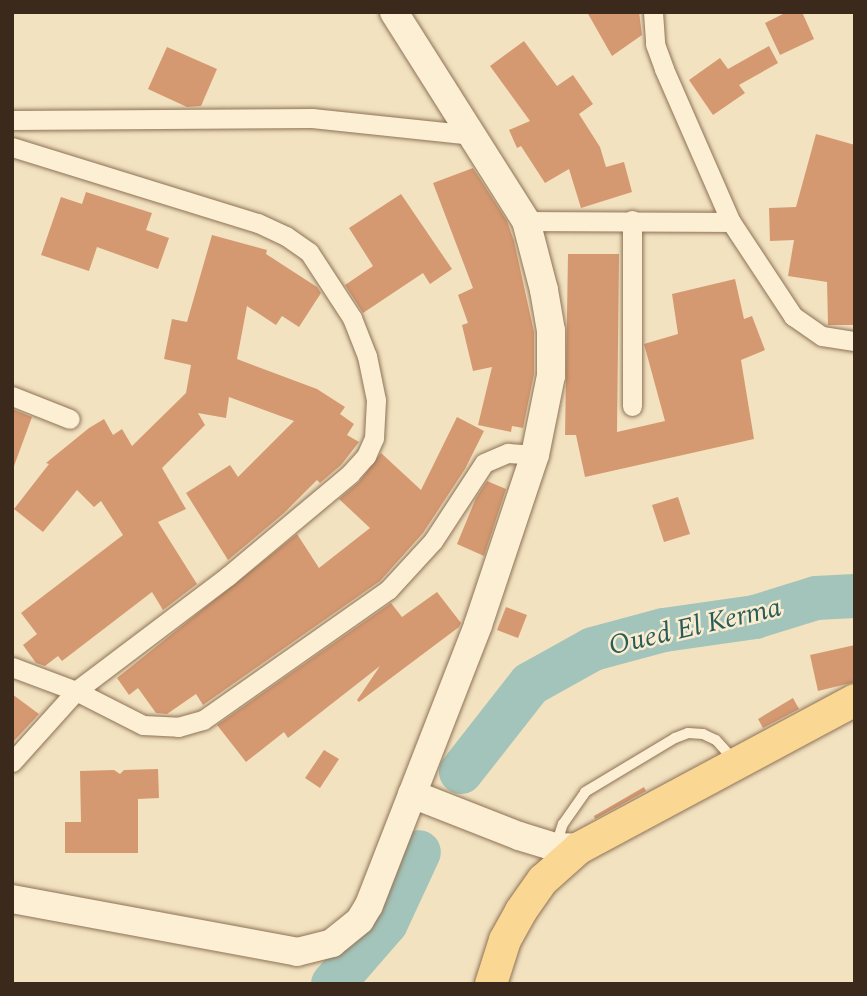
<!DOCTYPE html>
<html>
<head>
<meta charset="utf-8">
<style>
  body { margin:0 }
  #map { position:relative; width:867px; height:996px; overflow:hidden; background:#f2e2c0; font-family:Spectral,serif }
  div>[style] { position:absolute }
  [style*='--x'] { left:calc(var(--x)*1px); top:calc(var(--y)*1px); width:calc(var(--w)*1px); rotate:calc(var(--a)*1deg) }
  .river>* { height:44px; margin:-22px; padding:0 22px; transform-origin:22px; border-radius:22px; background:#a3c4ba }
  .building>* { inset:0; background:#d59971 }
  .roads { filter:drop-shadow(0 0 2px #8e7256) drop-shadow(0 0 2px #8e7256) }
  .lane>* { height:10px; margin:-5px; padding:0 5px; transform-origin:5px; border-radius:5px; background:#fcefd4 }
  .street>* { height:19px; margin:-9.5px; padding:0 9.5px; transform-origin:9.5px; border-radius:9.5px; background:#fcefd4 }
  .secondary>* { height:28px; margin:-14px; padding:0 14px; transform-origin:14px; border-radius:14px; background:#fcefd4 }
  .primary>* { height:32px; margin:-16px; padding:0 16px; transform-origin:16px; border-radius:16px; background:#fad893 }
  span { translate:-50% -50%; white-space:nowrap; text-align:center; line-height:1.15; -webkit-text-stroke:5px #f9ecd0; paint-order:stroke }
  .water-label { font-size:28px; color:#295d59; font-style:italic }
  .frame { position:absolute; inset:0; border:14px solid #3b2a1c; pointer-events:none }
</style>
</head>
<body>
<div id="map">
  <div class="river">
    <div style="--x:461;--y:772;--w:112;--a:-51.9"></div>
    <div style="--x:530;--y:684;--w:72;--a:-29.1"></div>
    <div style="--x:593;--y:649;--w:73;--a:-15"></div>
    <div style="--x:664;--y:630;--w:92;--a:-8.1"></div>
    <div style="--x:755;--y:617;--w:64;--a:-17.3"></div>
    <div style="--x:816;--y:598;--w:39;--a:-3"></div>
    <div style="--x:333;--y:984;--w:81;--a:-49"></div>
    <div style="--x:386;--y:923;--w:78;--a:-65.1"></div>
  </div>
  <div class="building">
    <div style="clip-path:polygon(587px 12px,639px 12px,642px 35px,612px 56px)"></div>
    <div style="clip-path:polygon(787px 12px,802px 12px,814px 39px,780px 55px,765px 23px)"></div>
    <div style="clip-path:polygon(524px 41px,557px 86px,573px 75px,593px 104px,579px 114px,600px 147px,606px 167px,624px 162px,632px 192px,581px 208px,569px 169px,545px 183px,521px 146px,517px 148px,509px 130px,530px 121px,490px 66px)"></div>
    <div style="clip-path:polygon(769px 46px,778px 63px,739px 85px,745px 93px,713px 115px,689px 80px,720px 58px,728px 69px)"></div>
    <div style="clip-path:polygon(167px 47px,217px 69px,201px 106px,187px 107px,148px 89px)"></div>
    <div style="clip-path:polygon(816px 134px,855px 145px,855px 325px,828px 325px,827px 282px,788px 276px,794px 240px,770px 241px,769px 208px,796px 207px)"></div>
    <div style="clip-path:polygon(473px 168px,507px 221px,514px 241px,534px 332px,534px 374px,523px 428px,512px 426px,511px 432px,478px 425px,492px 367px,473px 371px,462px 325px,468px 323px,458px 295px,473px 288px,433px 183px)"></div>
    <div style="clip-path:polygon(86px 192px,152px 213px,146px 230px,169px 238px,158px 269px,97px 247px,89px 271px,41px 255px,61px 197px,82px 204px)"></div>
    <div style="clip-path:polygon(401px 194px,452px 269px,430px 284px,423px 273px,363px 313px,345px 285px,373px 266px,349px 228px)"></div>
    <div style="clip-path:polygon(212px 235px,267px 250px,266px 254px,317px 287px,321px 293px,299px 327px,282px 316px,276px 325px,247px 306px,237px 359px,317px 389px,345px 407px,340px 414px,354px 424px,347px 435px,359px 442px,341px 465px,320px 483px,317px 480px,284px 513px,228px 560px,186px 493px,230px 465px,238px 477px,294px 421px,229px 397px,226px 418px,198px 413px,205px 425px,162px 468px,186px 509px,158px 522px,197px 584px,163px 610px,152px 592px,62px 661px,58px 656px,45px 666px,36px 663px,23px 645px,37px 634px,21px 613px,123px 535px,101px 501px,94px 507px,77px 490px,43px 532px,14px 509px,49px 464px,46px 463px,89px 428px,104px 419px,113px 435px,122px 429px,132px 446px,186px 393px,191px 365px,164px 359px,172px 319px,187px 322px)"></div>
    <div style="clip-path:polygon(568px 254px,619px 254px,617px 432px,665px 421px,644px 344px,678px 334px,672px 294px,735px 279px,744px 319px,752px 316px,765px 350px,741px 360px,754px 439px,585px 477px,576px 435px,565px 435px)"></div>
    <div style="clip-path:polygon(12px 409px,32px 417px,14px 466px,12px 466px)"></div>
    <div style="clip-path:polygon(457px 417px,484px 431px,465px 469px,423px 533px,380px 581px,203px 705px,196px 694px,167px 714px,156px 713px,138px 688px,129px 695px,117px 678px,297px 534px,319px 568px,370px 528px,339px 499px,359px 482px,381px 453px,421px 490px)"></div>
    <div style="clip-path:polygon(487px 481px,506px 489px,484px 556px,457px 544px,476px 498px)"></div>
    <div style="clip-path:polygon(678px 497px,690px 534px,664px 542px,652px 505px)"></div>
    <div style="clip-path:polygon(437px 592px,461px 623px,459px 627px,359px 702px,357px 700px,380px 666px,288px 738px,284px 732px,246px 762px,217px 725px,391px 603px,402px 617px)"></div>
    <div style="clip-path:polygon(506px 607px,527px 615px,518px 638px,497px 630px)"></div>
    <div style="clip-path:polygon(855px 645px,855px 682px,818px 691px,810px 655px)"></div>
    <div style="clip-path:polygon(12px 694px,39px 714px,12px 743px)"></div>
    <div style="clip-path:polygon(793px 698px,799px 709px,763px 728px,758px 719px)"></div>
    <div style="clip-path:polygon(324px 750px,339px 759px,320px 788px,305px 778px)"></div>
    <div style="clip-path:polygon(158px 769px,159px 798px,138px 799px,138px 853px,65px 853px,65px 822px,81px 822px,80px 771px,114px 770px,120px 774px,124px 770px)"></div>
    <div style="clip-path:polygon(644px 787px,646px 791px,595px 819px,594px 816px)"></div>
  </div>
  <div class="roads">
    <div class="lane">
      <div style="--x:556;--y:845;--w:22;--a:-72"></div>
      <div style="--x:563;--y:824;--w:39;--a:-55"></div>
      <div style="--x:585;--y:792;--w:105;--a:-31"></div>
      <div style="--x:675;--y:738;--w:14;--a:-21"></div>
      <div style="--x:688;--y:733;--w:15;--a:4"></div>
      <div style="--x:703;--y:734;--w:14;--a:25"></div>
      <div style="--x:716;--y:740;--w:27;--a:48"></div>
    </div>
    <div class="street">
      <div style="--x:653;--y:12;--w:32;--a:86"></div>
      <div style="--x:655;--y:44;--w:27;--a:70"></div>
      <div style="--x:664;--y:69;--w:167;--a:66.4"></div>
      <div style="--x:731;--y:222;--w:113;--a:56.6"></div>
      <div style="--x:793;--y:316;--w:35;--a:35"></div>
      <div style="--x:822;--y:336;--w:33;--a:9"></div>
      <div style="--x:12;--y:120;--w:300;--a:-0.4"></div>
      <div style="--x:312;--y:118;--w:162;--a:6"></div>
      <div style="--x:12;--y:147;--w:257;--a:17.2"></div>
      <div style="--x:258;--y:223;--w:31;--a:25"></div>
      <div style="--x:286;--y:236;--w:28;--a:35"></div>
      <div style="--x:309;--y:252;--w:79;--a:56.9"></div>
      <div style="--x:352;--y:318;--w:41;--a:68.5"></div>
      <div style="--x:367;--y:356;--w:45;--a:78.4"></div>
      <div style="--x:376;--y:400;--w:38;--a:93"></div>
      <div style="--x:374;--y:438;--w:20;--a:114"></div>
      <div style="--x:366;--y:456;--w:24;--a:132"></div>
      <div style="--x:350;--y:474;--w:159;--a:140.1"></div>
      <div style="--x:228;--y:576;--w:191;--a:142.9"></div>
      <div style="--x:76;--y:691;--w:96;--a:132"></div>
      <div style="--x:526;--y:221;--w:205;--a:0.3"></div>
      <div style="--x:12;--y:396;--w:62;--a:21.6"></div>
      <div style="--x:632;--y:406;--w:186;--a:-90"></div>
      <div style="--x:12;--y:667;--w:68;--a:20.6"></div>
      <div style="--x:76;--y:691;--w:75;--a:26.9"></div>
      <div style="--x:143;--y:725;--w:35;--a:3"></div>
      <div style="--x:178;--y:727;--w:26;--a:-16"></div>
      <div style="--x:203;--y:720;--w:226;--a:-35.1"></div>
      <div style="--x:388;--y:590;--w:67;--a:-47.4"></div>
      <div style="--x:433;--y:541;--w:93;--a:-56.8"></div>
      <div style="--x:484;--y:463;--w:26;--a:-23"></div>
      <div style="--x:508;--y:453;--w:27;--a:4"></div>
    </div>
    <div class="secondary">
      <div style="--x:412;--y:794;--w:115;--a:21.4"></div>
      <div style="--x:519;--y:836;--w:38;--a:17"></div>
      <div style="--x:555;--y:847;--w:24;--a:2"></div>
      <div style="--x:12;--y:899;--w:290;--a:10.5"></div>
      <div style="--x:297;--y:952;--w:36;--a:-14"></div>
      <div style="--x:332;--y:943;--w:36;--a:-39"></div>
      <div style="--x:360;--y:920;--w:17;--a:-59"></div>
      <div style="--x:369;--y:905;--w:300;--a:-68.7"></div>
      <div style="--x:478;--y:625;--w:179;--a:-71.5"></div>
      <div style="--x:535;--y:455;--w:81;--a:-78.6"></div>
      <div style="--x:551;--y:376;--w:45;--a:-90"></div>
      <div style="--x:551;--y:331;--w:42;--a:-99.7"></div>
      <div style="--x:544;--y:290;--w:71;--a:-104.6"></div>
      <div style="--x:526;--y:221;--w:247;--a:-122.3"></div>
    </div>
    <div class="primary">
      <div style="--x:491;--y:984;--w:46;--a:-72.3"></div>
      <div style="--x:505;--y:940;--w:33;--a:-61"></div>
      <div style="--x:521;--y:911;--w:38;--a:-55"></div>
      <div style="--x:543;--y:880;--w:48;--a:-41.6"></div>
      <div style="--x:579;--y:848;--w:313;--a:-28.2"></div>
    </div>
  </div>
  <div class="water-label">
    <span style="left:695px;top:627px;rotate:-13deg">Oued El Kerma</span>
  </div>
  <div class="frame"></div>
</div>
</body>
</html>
